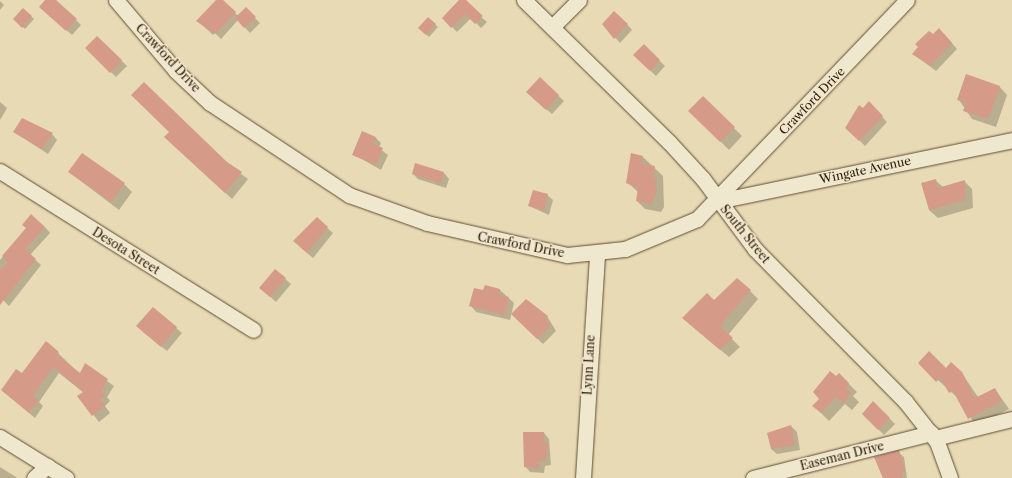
<!DOCTYPE html>
<html>
<head>
<meta charset="utf-8">
<style>
  body { margin:0 }
  #map { position:relative; width:1012px; height:478px; overflow:hidden; background:#e8dab5; font-family:"Libre Caslon Text",serif }
  div>[style] { position:absolute }
  [style*='--x'] { left:calc(var(--x)*1px); top:calc(var(--y)*1px); width:calc(var(--w)*1px); rotate:calc(var(--a)*1deg) }
  .shadow>* { inset:0; background:#0003 }
  .building>* { inset:0; background:#d69a88 }
  .roads { filter:drop-shadow(0 0 1px #5e4d30) drop-shadow(0 0 1px #5e4d30) }
  .minor>* { height:15px; margin:-7.5px; padding:0 7.5px; transform-origin:7.5px; border-radius:7.5px; background:#f0e7cf }
  span { translate:-50% -50%; white-space:nowrap; text-align:center; line-height:1.15; -webkit-text-stroke:3px #f0e7cf; paint-order:stroke }
  .street-label { font-size:12px; color:#301e04 }
</style>
</head>
<body>
<div id="map">
  <div class="shadow">
    <div style="clip-path:polygon(47px 0,55px 0,81px 25px,72px 35px,46px 12px)"></div>
    <div style="clip-path:polygon(217px 0,239px 16px,246px 9px,260px 23px,250px 33px,238px 20px,221px 39px,215px 33px,213px 35px,198px 21px)"></div>
    <div style="clip-path:polygon(461px 0,487px 22px,481px 28px,471px 18px,457px 32px,443px 18px)"></div>
    <div style="clip-path:polygon(0 1px,4px 5px,0 10px)"></div>
    <div style="clip-path:polygon(23px 9px,34px 19px,25px 29px,14px 19px)"></div>
    <div style="clip-path:polygon(428px 18px,438px 27px,429px 37px,419px 28px)"></div>
    <div style="clip-path:polygon(603px 24px,627px 24px,632px 30px,620px 43px)"></div>
    <div style="clip-path:polygon(945px 35px,957px 49px,936px 71px,914px 54px,933px 36px)"></div>
    <div style="clip-path:polygon(97px 37px,127px 66px,116px 77px,86px 48px)"></div>
    <div style="clip-path:polygon(644px 46px,665px 66px,656px 76px,634px 55px)"></div>
    <div style="clip-path:polygon(540px 79px,564px 101px,552px 114px,533px 98px)"></div>
    <div style="clip-path:polygon(999px 86px,1007px 95px,996px 127px,972px 119px,959px 100px)"></div>
    <div style="clip-path:polygon(703px 97px,742px 136px,729px 150px,690px 111px)"></div>
    <div style="clip-path:polygon(0 102px,7px 108px,0 120px)"></div>
    <div style="clip-path:polygon(869px 103px,887px 122px,865px 146px,846px 127px)"></div>
    <div style="clip-path:polygon(14px 132px,52px 134px,57px 140px,48px 154px)"></div>
    <div style="clip-path:polygon(362px 132px,376px 138px,381px 143px,379px 148px,388px 155px,381px 170px,353px 154px)"></div>
    <div style="clip-path:polygon(172px 144px,226px 163px,248px 179px,232px 199px)"></div>
    <div style="clip-path:polygon(632px 154px,643px 157px,663px 176px,664px 207px,661px 212px,645px 209px,637px 201px,638px 192px,627px 182px)"></div>
    <div style="clip-path:polygon(416px 165px,444px 173px,449px 179px,446px 188px,418px 179px,413px 174px)"></div>
    <div style="clip-path:polygon(69px 172px,124px 184px,132px 192px,119px 210px)"></div>
    <div style="clip-path:polygon(936px 181px,943px 187px,964px 181px,972px 189px,973px 208px,938px 218px,929px 210px)"></div>
    <div style="clip-path:polygon(547px 195px,553px 200px,549px 215px,529px 206px)"></div>
    <div style="clip-path:polygon(317px 219px,333px 233px,313px 258px,300px 247px)"></div>
    <div style="clip-path:polygon(45px 227px,50px 233px,30px 255px,41px 265px,9px 306px,0 297px,0 260px,27px 228px)"></div>
    <div style="clip-path:polygon(275px 270px,291px 284px,276px 302px,266px 293px)"></div>
    <div style="clip-path:polygon(500px 290px,514px 303px,510px 320px,476px 312px,471px 306px,484px 292px)"></div>
    <div style="clip-path:polygon(750px 291px,758px 299px,728px 335px,740px 347px,729px 357px,692px 326px,714px 301px)"></div>
    <div style="clip-path:polygon(153px 308px,182px 333px,167px 351px,143px 332px)"></div>
    <div style="clip-path:polygon(512px 314px,547px 316px,556px 331px,543px 344px)"></div>
    <div style="clip-path:polygon(58px 353px,80px 374px,85px 365px,114px 386px,107px 397px,110px 401px,105px 406px,110px 413px,99px 422px,79px 396px,84px 393px,59px 373px,39px 402px,43px 406px,35px 418px,2px 390px)"></div>
    <div style="clip-path:polygon(919px 363px,961px 372px,978px 397px,995px 389px,1009px 409px,976px 426px,959px 399px)"></div>
    <div style="clip-path:polygon(839px 374px,857px 392px,853px 396px,859px 402px,852px 410px,845px 404px,829px 421px,814px 406px)"></div>
    <div style="clip-path:polygon(874px 403px,895px 424px,884px 435px,863px 414px)"></div>
    <div style="clip-path:polygon(791px 426px,797px 432px,800px 450px,777px 454px,771px 449px)"></div>
    <div style="clip-path:polygon(524px 433px,544px 433px,549px 439px,551px 465px,545px 466px,544px 473px,530px 472px,525px 466px)"></div>
    <div style="clip-path:polygon(898px 452px,904px 457px,907px 478px,883px 478px,875px 458px)"></div>
    <div style="clip-path:polygon(0 467px,16px 477px,17px 478px,0 478px)"></div>
  </div>
  <div class="building">
    <div style="clip-path:polygon(45px 0,56px 0,77px 19px,66px 31px,39px 7px)"></div>
    <div style="clip-path:polygon(216px 0,223px 0,236px 12px,215px 34px,196px 21px)"></div>
    <div style="clip-path:polygon(459px 0,466px 0,483px 16px,475px 24px,465px 14px,451px 28px,442px 18px)"></div>
    <div style="clip-path:polygon(246px 7px,256px 17px,244px 28px,235px 18px)"></div>
    <div style="clip-path:polygon(23px 8px,32px 16px,22px 28px,13px 19px)"></div>
    <div style="clip-path:polygon(614px 11px,628px 24px,614px 39px,602px 24px)"></div>
    <div style="clip-path:polygon(428px 17px,436px 24px,426px 35px,418px 28px)"></div>
    <div style="clip-path:polygon(939px 28px,952px 43px,930px 66px,912px 54px,918px 47px,915px 44px,929px 31px,933px 34px)"></div>
    <div style="clip-path:polygon(97px 36px,122px 60px,110px 73px,85px 48px)"></div>
    <div style="clip-path:polygon(644px 44px,660px 60px,650px 71px,633px 55px)"></div>
    <div style="clip-path:polygon(966px 74px,1000px 86px,988px 119px,963px 111px,966px 103px,957px 100px)"></div>
    <div style="clip-path:polygon(540px 77px,559px 95px,546px 110px,526px 92px)"></div>
    <div style="clip-path:polygon(144px 82px,227px 162px,242px 172px,225px 193px,164px 137px,169px 132px,131px 95px)"></div>
    <div style="clip-path:polygon(703px 96px,735px 127px,720px 142px,688px 111px)"></div>
    <div style="clip-path:polygon(869px 101px,883px 116px,859px 141px,845px 128px,859px 105px,863px 108px)"></div>
    <div style="clip-path:polygon(22px 118px,53px 133px,42px 149px,13px 132px)"></div>
    <div style="clip-path:polygon(362px 131px,376px 137px,373px 144px,383px 148px,376px 165px,352px 155px)"></div>
    <div style="clip-path:polygon(82px 153px,125px 183px,111px 202px,68px 172px)"></div>
    <div style="clip-path:polygon(631px 153px,643px 156px,642px 164px,655px 166px,653px 177px,657px 178px,655px 188px,658px 188px,652px 204px,636px 201px,638px 188px,626px 183px)"></div>
    <div style="clip-path:polygon(415px 163px,444px 172px,441px 183px,412px 174px)"></div>
    <div style="clip-path:polygon(936px 179px,938px 188px,965px 180px,965px 200px,929px 210px,921px 183px)"></div>
    <div style="clip-path:polygon(533px 190px,548px 194px,544px 210px,528px 206px)"></div>
    <div style="clip-path:polygon(31px 214px,45px 227px,25px 249px,36px 259px,0 305px,0 270px,8px 262px,2px 256px,26px 228px,22px 225px)"></div>
    <div style="clip-path:polygon(317px 217px,328px 227px,307px 253px,293px 241px)"></div>
    <div style="clip-path:polygon(275px 269px,286px 278px,270px 297px,259px 288px)"></div>
    <div style="clip-path:polygon(737px 278px,751px 290px,720px 326px,733px 338px,720px 350px,682px 318px,707px 293px,714px 300px)"></div>
    <div style="clip-path:polygon(485px 285px,500px 289px,499px 295px,509px 297px,505px 315px,469px 306px,474px 288px,483px 290px)"></div>
    <div style="clip-path:polygon(526px 299px,548px 316px,545px 319px,551px 325px,537px 339px,511px 314px)"></div>
    <div style="clip-path:polygon(153px 307px,177px 327px,161px 347px,136px 326px)"></div>
    <div style="clip-path:polygon(46px 341px,59px 352px,57px 355px,80px 373px,85px 363px,108px 379px,102px 390px,105px 395px,100px 399px,105px 406px,92px 416px,77px 396px,83px 392px,53px 367px,33px 396px,38px 400px,29px 413px,1px 390px,16px 369px,22px 373px)"></div>
    <div style="clip-path:polygon(929px 351px,946px 368px,951px 362px,962px 372px,975px 398px,995px 388px,1002px 401px,968px 419px,953px 391px,949px 393px,940px 378px,936px 382px,918px 363px)"></div>
    <div style="clip-path:polygon(830px 371px,836px 376px,839px 373px,849px 383px,846px 387px,851px 393px,844px 403px,836px 397px,821px 413px,812px 406px,819px 399px,813px 392px)"></div>
    <div style="clip-path:polygon(873px 401px,890px 418px,878px 430px,862px 414px)"></div>
    <div style="clip-path:polygon(791px 425px,795px 445px,771px 449px,767px 433px)"></div>
    <div style="clip-path:polygon(523px 432px,544px 432px,543px 443px,548px 443px,546px 460px,539px 461px,539px 468px,524px 467px)"></div>
    <div style="clip-path:polygon(899px 450px,905px 471px,901px 473px,903px 478px,883px 478px,874px 457px)"></div>
  </div>
  <div class="roads">
    <div class="minor">
      <div style="--x:116;--y:0;--w:93;--a:49.8"></div>
      <div style="--x:176;--y:71;--w:47;--a:43.3"></div>
      <div style="--x:210;--y:103;--w:167;--a:33.5"></div>
      <div style="--x:349;--y:195;--w:83;--a:19.7"></div>
      <div style="--x:427;--y:223;--w:144;--a:12.9"></div>
      <div style="--x:567;--y:255;--w:58;--a:-5.9"></div>
      <div style="--x:625;--y:249;--w:78;--a:-22.6"></div>
      <div style="--x:697;--y:219;--w:303;--a:-46.2"></div>
      <div style="--x:524;--y:0;--w:203;--a:44.4"></div>
      <div style="--x:669;--y:142;--w:50;--a:47.4"></div>
      <div style="--x:703;--y:179;--w:87;--a:53.4"></div>
      <div style="--x:755;--y:249;--w:214;--a:45.4"></div>
      <div style="--x:905;--y:401;--w:52;--a:52"></div>
      <div style="--x:937;--y:442;--w:38;--a:70"></div>
      <div style="--x:552;--y:27;--w:38;--a:-45"></div>
      <div style="--x:0;--y:171;--w:299;--a:32.1"></div>
      <div style="--x:718;--y:201;--w:300;--a:-11.7"></div>
      <div style="--x:0;--y:437;--w:78;--a:31.8"></div>
      <div style="--x:935;--y:438;--w:79;--a:-13.9"></div>
      <div style="--x:34;--y:478;--w:18;--a:-43"></div>
      <div style="--x:583;--y:478;--w:225;--a:-86.4"></div>
      <div style="--x:753;--y:478;--w:184;--a:-14.2"></div>
    </div>
  </div>
  <div class="street-label">
    <span style="left:168px;top:58px;rotate:47deg">Crawford Drive</span>
    <span style="left:812px;top:101px;rotate:-46deg">Crawford Drive</span>
    <span style="left:865px;top:170px;rotate:-12deg">Wingate Avenue</span>
    <span style="left:745px;top:234px;rotate:51deg">South Street</span>
    <span style="left:521px;top:245px;rotate:11deg">Crawford Drive</span>
    <span style="left:126px;top:251px;rotate:32deg">Desota Street</span>
    <span style="left:589px;top:365px;rotate:-87deg">Lynn Lane</span>
    <span style="left:842px;top:456px;rotate:-14deg">Easeman Drive</span>
  </div>
</div>
</body>
</html>
